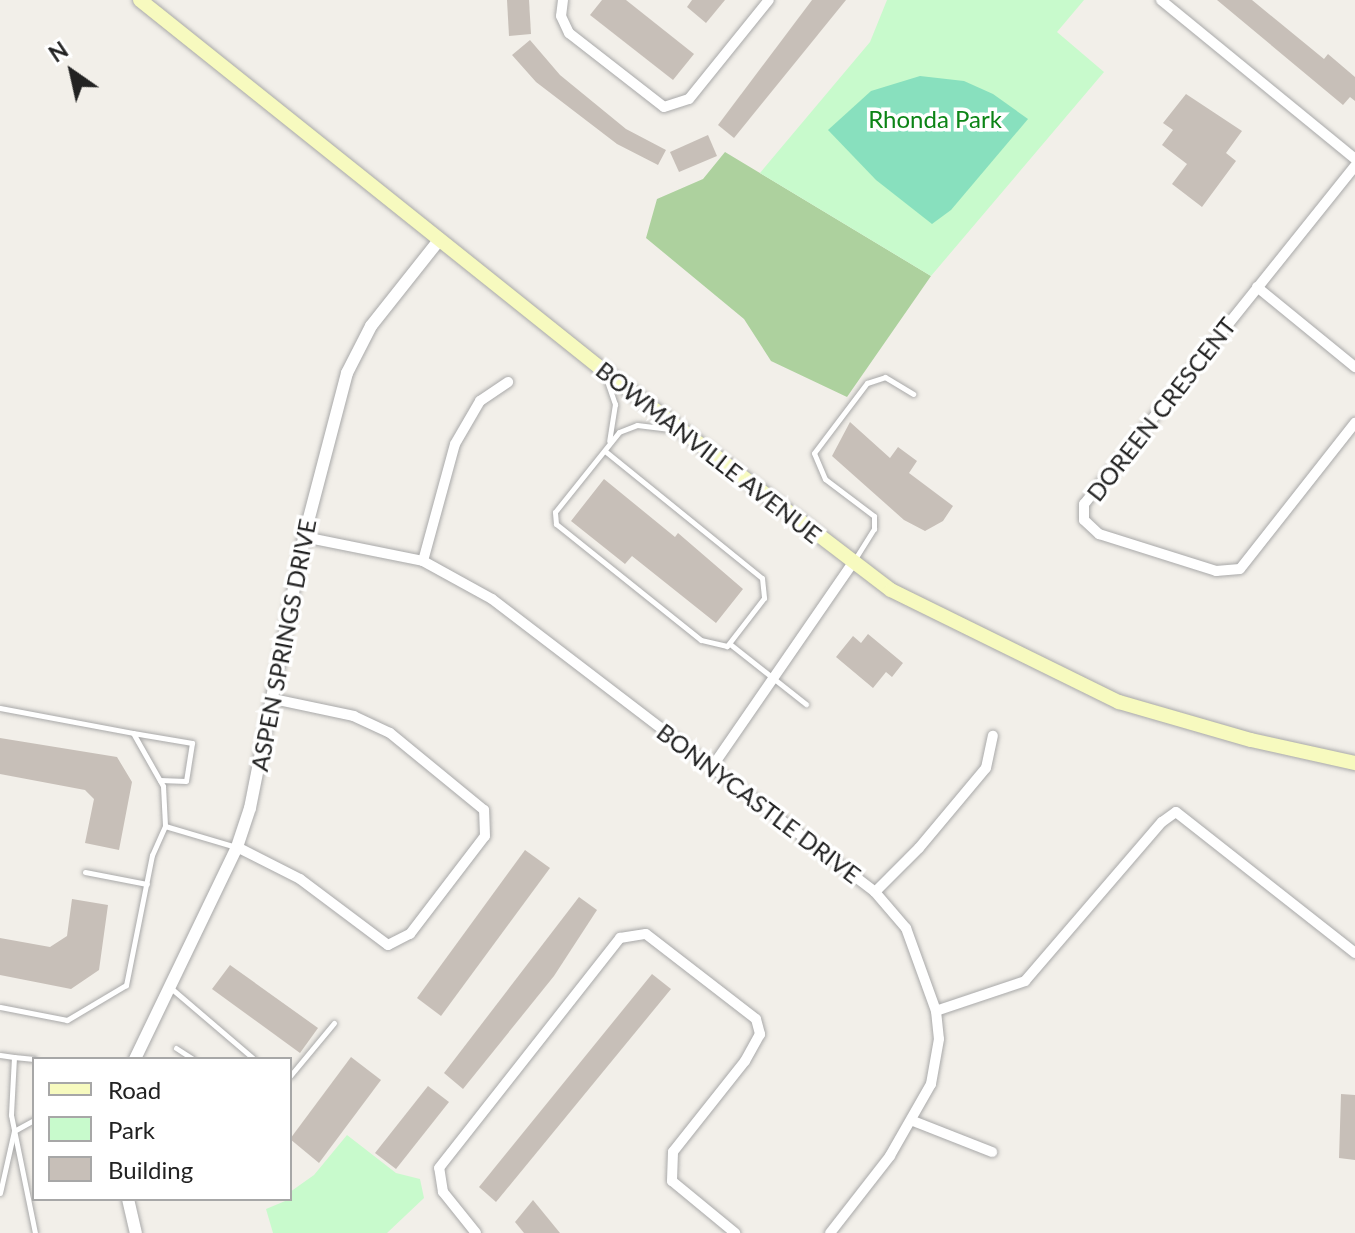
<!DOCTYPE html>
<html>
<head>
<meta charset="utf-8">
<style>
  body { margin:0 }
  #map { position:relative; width:1355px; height:1233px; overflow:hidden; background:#f2efe9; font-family:Lato,sans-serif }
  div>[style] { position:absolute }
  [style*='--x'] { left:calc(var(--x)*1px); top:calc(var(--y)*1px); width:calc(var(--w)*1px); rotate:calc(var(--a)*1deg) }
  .forest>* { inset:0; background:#add19e }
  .park>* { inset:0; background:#c8facc }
  .pitch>* { inset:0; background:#88e0be }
  .building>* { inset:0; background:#c7bfb8 }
  .roads { filter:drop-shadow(0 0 2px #a9a9a9) drop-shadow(0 0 2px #a9a9a9) }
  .service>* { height:5px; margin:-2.5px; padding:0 2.5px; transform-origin:2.5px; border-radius:2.5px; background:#fff }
  .minor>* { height:10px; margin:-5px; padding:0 5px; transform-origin:5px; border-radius:5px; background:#fff }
  .tertiary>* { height:12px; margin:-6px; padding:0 6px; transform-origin:6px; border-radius:6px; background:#fff }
  .secondary>* { height:14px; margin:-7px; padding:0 7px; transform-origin:7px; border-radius:7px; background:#f7fabf }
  span { translate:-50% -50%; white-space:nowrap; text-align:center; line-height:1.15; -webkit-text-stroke:7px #fff; paint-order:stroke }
  .park-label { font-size:24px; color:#0c8416 }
  .street-label { font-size:24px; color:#222 }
  .legend { position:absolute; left:32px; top:1057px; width:260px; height:144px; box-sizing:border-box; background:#fff; border:2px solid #a7a7a7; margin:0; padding:10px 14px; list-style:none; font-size:24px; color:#222 }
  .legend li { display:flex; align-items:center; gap:16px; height:40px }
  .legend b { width:40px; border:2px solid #a7a7a7 }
  .north { position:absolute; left:32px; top:32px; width:80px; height:80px; -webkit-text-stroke:6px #fff; paint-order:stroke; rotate:326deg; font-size:22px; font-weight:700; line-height:32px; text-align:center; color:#222 }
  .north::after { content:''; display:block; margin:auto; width:28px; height:36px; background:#222; clip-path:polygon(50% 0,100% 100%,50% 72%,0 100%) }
</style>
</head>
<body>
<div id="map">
  <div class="forest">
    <div style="clip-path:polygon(725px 152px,931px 276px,847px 397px,771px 361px,744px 319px,646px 238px,657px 199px,703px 179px)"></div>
  </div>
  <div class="park">
    <div style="clip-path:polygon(887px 0,1084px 0,1057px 32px,1104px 72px,931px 276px,760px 173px,870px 42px)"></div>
    <div style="clip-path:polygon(347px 1135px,396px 1173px,420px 1179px,424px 1198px,387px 1233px,273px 1233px,266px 1209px,290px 1199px,290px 1192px,314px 1175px)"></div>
  </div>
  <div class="pitch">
    <div style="clip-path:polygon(920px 76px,964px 81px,993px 94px,1028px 119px,951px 210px,932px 224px,876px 180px,828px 130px,871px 91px)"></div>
  </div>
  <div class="building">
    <div style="clip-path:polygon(507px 0,529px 0,531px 34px,509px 36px)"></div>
    <div style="clip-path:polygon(602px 0,626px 0,694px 54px,673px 80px,590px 15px)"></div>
    <div style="clip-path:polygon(692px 0,725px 0,706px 23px,687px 7px)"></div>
    <div style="clip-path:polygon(812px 0,846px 0,734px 138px,718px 125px)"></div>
    <div style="clip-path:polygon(1217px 0,1252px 0,1324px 59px,1328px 54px,1355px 77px,1355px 101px,1350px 97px,1343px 105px)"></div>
    <div style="clip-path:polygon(530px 40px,560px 75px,626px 129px,666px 150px,658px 165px,617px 144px,536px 82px,512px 55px)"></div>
    <div style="clip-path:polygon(1186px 94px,1242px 131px,1226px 153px,1236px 161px,1202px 207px,1172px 184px,1187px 164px,1162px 145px,1173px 130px,1163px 123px)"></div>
    <div style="clip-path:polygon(708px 135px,717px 156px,679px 172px,670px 152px)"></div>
    <div style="clip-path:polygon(850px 422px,890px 458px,898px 447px,917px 461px,909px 473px,953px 506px,943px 521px,925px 531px,904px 520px,832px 456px)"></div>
    <div style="clip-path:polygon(604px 479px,675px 537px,678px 533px,743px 589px,716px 623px,632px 556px,625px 564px,571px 521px)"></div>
    <div style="clip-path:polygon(868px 634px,903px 663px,892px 677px,886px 672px,873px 688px,836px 657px,853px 636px,861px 643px)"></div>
    <div style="clip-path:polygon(0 738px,117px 757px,132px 782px,119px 850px,85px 843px,94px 799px,85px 790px,0 774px)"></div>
    <div style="clip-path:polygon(525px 850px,550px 868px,441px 1016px,417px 998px)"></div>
    <div style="clip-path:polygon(579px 897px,597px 910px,554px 976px,463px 1089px,444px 1073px)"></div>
    <div style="clip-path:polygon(72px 899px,108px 905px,99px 970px,71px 989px,0 975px,0 938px,50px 947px,67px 936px)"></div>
    <div style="clip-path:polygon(230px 965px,318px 1028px,300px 1053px,212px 989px)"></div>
    <div style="clip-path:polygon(652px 974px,671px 989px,496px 1202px,479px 1187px)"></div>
    <div style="clip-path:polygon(351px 1057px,381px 1080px,319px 1163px,290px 1139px)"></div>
    <div style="clip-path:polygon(428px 1086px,449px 1102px,396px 1169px,375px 1153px)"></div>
    <div style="clip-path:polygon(1341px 1094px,1355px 1095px,1355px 1160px,1339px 1158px)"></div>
    <div style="clip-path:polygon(533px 1200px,560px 1233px,524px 1233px,515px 1222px)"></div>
  </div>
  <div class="roads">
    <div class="service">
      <div style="--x:606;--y:378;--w:28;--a:71"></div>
      <div style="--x:615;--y:404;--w:37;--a:99"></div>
      <div style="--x:605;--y:451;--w:202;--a:39"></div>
      <div style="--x:762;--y:578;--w:20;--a:84"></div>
      <div style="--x:764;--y:598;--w:61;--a:127.6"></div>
      <div style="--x:727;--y:646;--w:27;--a:-167"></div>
      <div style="--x:701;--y:640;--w:186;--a:-141.3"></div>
      <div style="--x:556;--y:524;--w:12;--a:-95"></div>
      <div style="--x:555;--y:512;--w:102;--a:-51.3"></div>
      <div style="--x:619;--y:432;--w:19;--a:-21"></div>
      <div style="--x:637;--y:425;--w:35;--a:7"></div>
      <div style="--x:855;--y:559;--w:36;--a:-58"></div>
      <div style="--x:874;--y:529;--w:13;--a:-90"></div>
      <div style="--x:874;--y:516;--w:61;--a:-142.9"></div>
      <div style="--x:825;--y:479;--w:28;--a:-113"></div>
      <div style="--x:814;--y:453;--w:88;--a:-52.9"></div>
      <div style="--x:867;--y:383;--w:19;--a:-18"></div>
      <div style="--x:885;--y:377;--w:33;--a:31"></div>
      <div style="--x:730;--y:644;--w:97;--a:38.3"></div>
      <div style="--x:0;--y:708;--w:135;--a:10.6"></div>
      <div style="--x:133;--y:733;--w:61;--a:60.5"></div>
      <div style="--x:163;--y:786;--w:40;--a:87.1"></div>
      <div style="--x:165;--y:826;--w:32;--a:114"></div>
      <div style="--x:152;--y:855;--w:133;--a:101.3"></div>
      <div style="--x:126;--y:985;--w:69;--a:149.3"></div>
      <div style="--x:67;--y:1020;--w:68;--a:-169"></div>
      <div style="--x:133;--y:733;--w:60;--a:9.6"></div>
      <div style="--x:192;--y:743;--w:38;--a:99"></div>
      <div style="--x:186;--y:781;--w:26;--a:-178"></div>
      <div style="--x:165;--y:826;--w:74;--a:16.5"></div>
      <div style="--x:85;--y:872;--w:63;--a:11"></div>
      <div style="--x:172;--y:989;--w:108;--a:40.5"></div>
      <div style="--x:176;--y:1048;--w:20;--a:33"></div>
      <div style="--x:0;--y:1055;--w:14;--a:8"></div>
      <div style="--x:34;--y:1059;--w:20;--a:-174"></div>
      <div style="--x:14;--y:1057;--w:58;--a:93"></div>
      <div style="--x:11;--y:1115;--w:120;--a:78.5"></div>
      <div style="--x:290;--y:1076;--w:69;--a:-50.3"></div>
      <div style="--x:0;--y:1193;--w:64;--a:-77.3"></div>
      <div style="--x:14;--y:1131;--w:23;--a:-29"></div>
    </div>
    <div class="minor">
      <div style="--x:563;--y:0;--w:16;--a:97"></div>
      <div style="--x:561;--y:16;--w:19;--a:65"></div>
      <div style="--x:569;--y:33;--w:120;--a:37.9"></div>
      <div style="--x:664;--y:107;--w:26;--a:-18"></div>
      <div style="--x:689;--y:99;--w:127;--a:-51.1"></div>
      <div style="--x:1161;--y:0;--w:251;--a:39.3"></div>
      <div style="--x:1355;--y:166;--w:433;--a:128.7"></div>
      <div style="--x:1084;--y:504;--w:16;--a:90"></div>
      <div style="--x:1084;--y:520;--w:21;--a:43"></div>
      <div style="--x:1099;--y:534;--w:123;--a:17.5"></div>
      <div style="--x:1216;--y:571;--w:24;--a:-5"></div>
      <div style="--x:1240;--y:569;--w:186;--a:-51.8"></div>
      <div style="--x:1257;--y:287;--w:127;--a:39.2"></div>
      <div style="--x:304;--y:537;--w:121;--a:11.4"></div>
      <div style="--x:423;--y:561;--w:79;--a:28.8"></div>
      <div style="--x:492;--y:599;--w:482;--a:37.4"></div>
      <div style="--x:875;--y:892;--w:48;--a:49.3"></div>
      <div style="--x:906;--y:928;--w:88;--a:70.1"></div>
      <div style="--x:936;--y:1011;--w:28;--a:84"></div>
      <div style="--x:939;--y:1039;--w:46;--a:100.1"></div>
      <div style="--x:931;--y:1084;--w:83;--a:119.7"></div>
      <div style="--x:890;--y:1156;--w:98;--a:127.9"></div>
      <div style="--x:423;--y:561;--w:121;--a:-74.7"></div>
      <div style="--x:455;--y:444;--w:50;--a:-59.8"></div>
      <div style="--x:480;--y:401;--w:34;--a:-34"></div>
      <div style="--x:712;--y:767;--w:247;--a:-55.4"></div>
      <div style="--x:237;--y:847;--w:71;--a:26.9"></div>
      <div style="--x:300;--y:879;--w:110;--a:36.9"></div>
      <div style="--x:388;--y:945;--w:25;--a:-27"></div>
      <div style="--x:410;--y:934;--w:123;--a:-52.6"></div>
      <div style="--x:485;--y:836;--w:26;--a:-92"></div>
      <div style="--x:484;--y:810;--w:122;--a:-140.7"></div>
      <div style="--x:390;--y:733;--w:40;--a:-155"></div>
      <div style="--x:354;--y:716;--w:83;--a:-168.1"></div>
      <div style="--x:875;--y:892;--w:62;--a:-45"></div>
      <div style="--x:919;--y:848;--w:104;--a:-50.1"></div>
      <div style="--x:986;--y:768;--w:33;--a:-78"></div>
      <div style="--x:936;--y:1011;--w:94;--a:-18.6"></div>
      <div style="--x:1025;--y:981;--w:210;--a:-49.3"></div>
      <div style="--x:1162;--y:822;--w:17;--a:-36"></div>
      <div style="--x:1176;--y:812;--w:228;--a:38.2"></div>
      <div style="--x:913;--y:1121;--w:85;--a:21.4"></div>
      <div style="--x:476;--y:1233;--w:53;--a:-128.8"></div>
      <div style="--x:443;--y:1192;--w:24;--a:-99"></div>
      <div style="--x:439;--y:1168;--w:293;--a:-51.8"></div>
      <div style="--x:620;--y:938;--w:26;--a:-9"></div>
      <div style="--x:646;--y:934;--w:139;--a:37.7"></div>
      <div style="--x:756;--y:1019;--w:16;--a:75"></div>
      <div style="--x:760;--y:1034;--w:31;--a:119"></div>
      <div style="--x:745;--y:1061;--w:116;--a:128.4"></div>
      <div style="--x:673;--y:1152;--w:29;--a:92"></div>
      <div style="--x:672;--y:1181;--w:82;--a:39.5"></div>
    </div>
    <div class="tertiary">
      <div style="--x:135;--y:1059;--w:235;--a:-64.3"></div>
      <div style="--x:237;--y:847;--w:41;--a:-71.6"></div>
      <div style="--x:250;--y:808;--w:276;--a:-78.7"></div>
      <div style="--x:304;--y:537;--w:170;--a:-75.3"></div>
      <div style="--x:347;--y:373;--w:53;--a:-62.9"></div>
      <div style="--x:371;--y:326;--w:111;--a:-51.6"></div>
      <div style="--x:128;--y:1199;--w:35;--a:77"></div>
    </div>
    <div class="secondary">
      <div style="--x:140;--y:0;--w:588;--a:38.64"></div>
      <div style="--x:599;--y:367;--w:367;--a:37.4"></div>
      <div style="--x:891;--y:590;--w:254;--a:26.2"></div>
      <div style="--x:1119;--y:702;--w:137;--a:16.1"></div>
      <div style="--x:1251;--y:740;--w:107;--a:12.5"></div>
    </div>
  </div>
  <div class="park-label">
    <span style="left:935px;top:119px">Rhonda Park</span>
  </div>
  <div class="street-label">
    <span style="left:1161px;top:409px;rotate:-52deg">DOREEN CRESCENT</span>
    <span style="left:709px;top:452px;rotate:38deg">BOWMANVILLE AVENUE</span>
    <span style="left:283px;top:645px;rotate:-79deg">ASPEN SPRINGS DRIVE</span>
    <span style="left:759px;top:803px;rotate:37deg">BONNYCASTLE DRIVE</span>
  </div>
  <ul class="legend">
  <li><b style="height:10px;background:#f7fabf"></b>Road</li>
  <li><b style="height:22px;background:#c8facc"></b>Park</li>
  <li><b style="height:22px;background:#c7bfb8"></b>Building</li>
  </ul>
  <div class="north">N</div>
</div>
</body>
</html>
